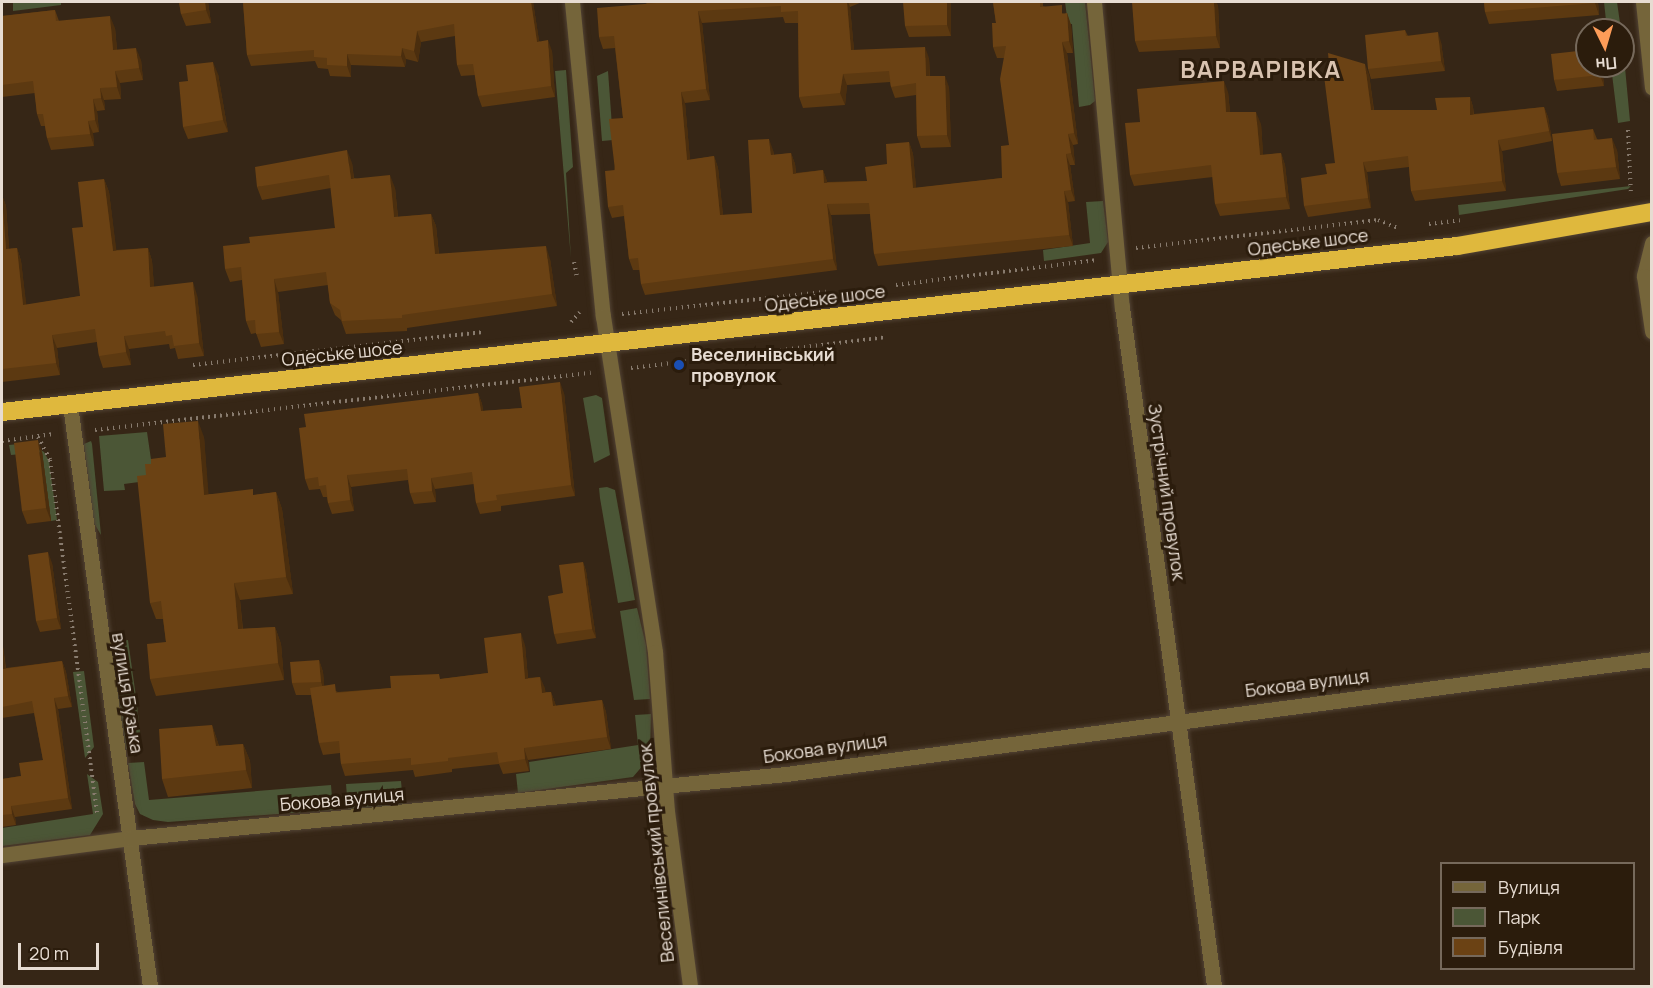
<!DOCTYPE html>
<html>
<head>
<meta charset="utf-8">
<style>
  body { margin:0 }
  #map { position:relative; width:1653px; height:988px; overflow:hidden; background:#362616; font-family:Manrope,sans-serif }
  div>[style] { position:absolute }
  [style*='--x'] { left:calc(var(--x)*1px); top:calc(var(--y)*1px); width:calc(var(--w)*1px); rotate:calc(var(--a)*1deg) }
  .green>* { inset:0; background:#4b5636 }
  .path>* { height:4px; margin-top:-2px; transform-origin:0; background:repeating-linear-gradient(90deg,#887b6e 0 1.5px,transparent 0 6px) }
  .roads { filter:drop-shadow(0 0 2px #524334) drop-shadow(0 0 2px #524334) }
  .street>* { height:15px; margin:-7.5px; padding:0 7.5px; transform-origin:7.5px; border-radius:7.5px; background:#75653a }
  .highway>* { height:18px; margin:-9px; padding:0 9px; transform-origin:9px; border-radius:9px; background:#dfb83d }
  .wall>* { inset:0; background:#5c3911 }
  .shaded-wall>* { inset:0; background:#4b2e0e }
  .building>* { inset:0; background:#6b4214 }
  .dots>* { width:16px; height:16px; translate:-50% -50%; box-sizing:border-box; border:3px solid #2b1c0c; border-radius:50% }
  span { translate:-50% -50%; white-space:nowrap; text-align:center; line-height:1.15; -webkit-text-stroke:6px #2b1c0c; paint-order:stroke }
  .street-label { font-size:18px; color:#e7dcd2 }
  .poi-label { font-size:18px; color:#e7dcd2; font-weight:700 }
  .left { translate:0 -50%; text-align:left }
  .district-label { font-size:24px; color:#d9c3b0; font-weight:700; letter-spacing:1.5px }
  .frame { position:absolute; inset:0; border:3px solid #e7dcd2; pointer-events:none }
  .legend { position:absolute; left:1440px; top:862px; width:195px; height:108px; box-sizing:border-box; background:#2b1c0c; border:2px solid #76695b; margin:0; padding:8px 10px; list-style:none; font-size:18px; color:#e7dcd2 }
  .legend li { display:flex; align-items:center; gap:12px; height:30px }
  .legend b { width:30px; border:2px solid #76695b }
  .north { position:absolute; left:1575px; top:18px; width:60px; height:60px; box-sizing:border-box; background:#2b1c0c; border:2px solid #76695b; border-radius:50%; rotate:175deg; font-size:16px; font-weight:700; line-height:24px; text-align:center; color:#e7dcd2 }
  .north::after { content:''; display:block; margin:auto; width:21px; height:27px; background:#fe9c58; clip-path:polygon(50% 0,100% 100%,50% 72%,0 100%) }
  .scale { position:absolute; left:18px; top:943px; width:81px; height:27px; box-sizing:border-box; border:3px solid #e7dcd2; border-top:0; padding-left:8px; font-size:18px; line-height:21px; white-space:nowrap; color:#e7dcd2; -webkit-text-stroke:4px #2b1c0c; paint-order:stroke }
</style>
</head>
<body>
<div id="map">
  <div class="green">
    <div style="clip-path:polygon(13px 2px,61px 2px,61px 5px,13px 11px)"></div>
    <div style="clip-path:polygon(1065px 2px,1085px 2px,1095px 101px,1090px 105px,1079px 107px,1072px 24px,1068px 24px)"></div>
    <div style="clip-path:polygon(1604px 2px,1617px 2px,1621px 30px,1607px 30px)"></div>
    <div style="clip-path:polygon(1623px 46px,1630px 121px,1618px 123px,1611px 66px,1623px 66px)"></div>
    <div style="clip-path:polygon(566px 70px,573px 167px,566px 173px,571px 259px,555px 71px)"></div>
    <div style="clip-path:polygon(608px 71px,613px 140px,602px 141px,597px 76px)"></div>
    <div style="clip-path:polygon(1631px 186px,1628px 189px,1459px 215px,1458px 205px)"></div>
    <div style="clip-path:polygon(1103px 201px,1108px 242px,1101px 253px,1044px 261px,1043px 250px,1090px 243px,1086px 202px)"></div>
    <div style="clip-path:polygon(596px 395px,602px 398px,610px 455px,594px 463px,583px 398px)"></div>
    <div style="clip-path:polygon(147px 432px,154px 480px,124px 484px,125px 490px,104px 491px,99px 436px)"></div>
    <div style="clip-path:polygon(91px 441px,92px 444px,101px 535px,94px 523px,84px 444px)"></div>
    <div style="clip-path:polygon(29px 443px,44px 452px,49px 461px,57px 520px,51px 521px,42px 452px,11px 455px,9px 445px)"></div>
    <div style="clip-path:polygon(607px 487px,615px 490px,635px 600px,618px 603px,600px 498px,599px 488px)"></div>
    <div style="clip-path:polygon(637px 608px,646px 645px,650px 699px,634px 700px,620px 611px)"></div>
    <div style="clip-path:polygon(128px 640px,136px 697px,142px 748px,126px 749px,110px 644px)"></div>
    <div style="clip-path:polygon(84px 671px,94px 747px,85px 758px,73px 672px)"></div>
    <div style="clip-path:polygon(651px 714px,650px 757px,633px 777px,518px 793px,516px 774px,530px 772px,529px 762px,638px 745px,635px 715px)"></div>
    <div style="clip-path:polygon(144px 762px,149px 800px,331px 785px,333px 810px,168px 822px,153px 820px,140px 814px,135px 804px,128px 763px)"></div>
    <div style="clip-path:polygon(87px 774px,98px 782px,103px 814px,90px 835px,2px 846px,2px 828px,93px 814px)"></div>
    <div style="clip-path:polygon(401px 781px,403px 804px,348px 809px,346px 784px)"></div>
  </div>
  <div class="path">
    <div style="--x:1628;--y:130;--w:63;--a:87.3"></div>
    <div style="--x:1429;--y:224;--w:31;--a:-7"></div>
    <div style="--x:1136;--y:248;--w:244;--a:-6.6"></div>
    <div style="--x:1378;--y:220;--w:22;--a:22"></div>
    <div style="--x:574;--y:262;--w:16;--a:79"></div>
    <div style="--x:896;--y:285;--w:203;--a:-7.1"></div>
    <div style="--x:622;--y:314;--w:205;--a:-6.2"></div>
    <div style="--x:571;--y:322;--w:13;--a:-48"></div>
    <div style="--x:193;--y:365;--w:292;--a:-6.5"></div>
    <div style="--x:631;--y:368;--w:257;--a:-6.9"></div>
    <div style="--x:95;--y:430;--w:499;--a:-6.6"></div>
    <div style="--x:38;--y:437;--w:26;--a:62"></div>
    <div style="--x:50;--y:460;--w:357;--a:82.4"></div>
    <div style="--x:2;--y:441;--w:52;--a:-7.7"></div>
  </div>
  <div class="roads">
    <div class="street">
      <div style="--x:572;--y:2;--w:316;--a:84.4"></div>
      <div style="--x:603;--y:316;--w:340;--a:81.2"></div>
      <div style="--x:655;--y:652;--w:159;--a:85.7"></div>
      <div style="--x:667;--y:811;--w:177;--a:82.5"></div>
      <div style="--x:1094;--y:2;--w:306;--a:84.8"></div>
      <div style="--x:1122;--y:307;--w:685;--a:82.28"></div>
      <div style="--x:1643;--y:2;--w:86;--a:84"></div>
      <div style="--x:1652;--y:243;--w:34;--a:104"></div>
      <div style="--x:1644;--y:276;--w:56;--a:81.7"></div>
      <div style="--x:70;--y:405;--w:586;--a:82.16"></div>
      <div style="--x:2;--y:855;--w:130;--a:-7.5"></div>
      <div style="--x:131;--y:838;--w:658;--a:-5.58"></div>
      <div style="--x:786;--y:774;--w:874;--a:-7.56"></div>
    </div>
    <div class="highway">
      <div style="--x:2;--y:412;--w:1464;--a:-6.51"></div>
      <div style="--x:1457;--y:246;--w:198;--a:-9.9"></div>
    </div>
  </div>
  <div class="wall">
    <div style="clip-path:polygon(179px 2px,208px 2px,211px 23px,186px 26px,181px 14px)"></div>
    <div style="clip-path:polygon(243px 2px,533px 2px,539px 41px,552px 51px,555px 97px,482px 107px,478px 96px,475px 75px,461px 76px,457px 65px,455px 36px,421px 42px,418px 62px,406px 59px,405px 67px,351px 65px,351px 77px,330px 76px,328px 69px,318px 68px,315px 61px,251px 66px,247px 55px)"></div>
    <div style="clip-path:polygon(644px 2px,862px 2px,850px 7px,854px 50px,929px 58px,930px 76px,949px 87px,951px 147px,921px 148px,917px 136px,916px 95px,895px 98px,891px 87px,890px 82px,847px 85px,845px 105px,803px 108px,799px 97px,798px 23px,785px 23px,783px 17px,702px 23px,710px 100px,685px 103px,690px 160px,714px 156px,718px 168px,723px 215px,752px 213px,773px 150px,774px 155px,791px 153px,795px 164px,796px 173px,823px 170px,827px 182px,867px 181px,887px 164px,909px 142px,913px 154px,916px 188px,1002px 178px,1009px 145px,1004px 58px,997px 58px,993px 47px,996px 23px,993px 2px,1043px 2px,1043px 6px,1065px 14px,1067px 13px,1071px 25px,1073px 53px,1067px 53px,1078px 144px,1073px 145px,1075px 165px,1070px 165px,1075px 201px,1068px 202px,1073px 246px,878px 266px,874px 254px,870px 214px,831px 215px,837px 270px,645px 295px,641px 284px,640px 270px,633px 270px,629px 259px,624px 216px,612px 218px,608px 207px,623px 118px,615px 48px,603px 49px,599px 37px,647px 4px)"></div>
    <div style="clip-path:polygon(951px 2px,951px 36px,909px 37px,905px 26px)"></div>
    <div style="clip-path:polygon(1484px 2px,1598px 2px,1599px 15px,1489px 24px,1485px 12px)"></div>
    <div style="clip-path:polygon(1218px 5px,1220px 48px,1139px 52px,1135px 41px)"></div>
    <div style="clip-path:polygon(55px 10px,59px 21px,115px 28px,117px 50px,141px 60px,143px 80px,120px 83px,121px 99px,104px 100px,105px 110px,97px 111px,99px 132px,93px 133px,94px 146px,51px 150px,47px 138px,45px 126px,41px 126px,37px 114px,35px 93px,2px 97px,2px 16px)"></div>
    <div style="clip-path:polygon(1405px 30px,1408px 36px,1441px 42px,1445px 71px,1371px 79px,1368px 69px)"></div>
    <div style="clip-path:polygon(1602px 66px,1604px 86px,1557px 91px,1554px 80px)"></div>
    <div style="clip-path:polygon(218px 74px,228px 132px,188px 139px,183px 127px,188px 81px)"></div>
    <div style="clip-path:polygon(1369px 74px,1374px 110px,1437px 110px,1470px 97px,1473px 107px,1474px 114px,1544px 107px,1548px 117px,1552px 141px,1502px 151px,1506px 191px,1415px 201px,1411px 191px,1409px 167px,1367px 172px,1371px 208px,1308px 217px,1304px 206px,1335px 163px,1330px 75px)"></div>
    <div style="clip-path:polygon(1228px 92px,1230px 112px,1261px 124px,1263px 155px,1281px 153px,1285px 165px,1290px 209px,1220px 216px,1215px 204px,1213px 177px,1134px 186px,1130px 175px,1140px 122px)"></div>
    <div style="clip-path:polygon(1593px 129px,1597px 139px,1617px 150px,1620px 179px,1561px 186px,1557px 173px)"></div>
    <div style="clip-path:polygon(352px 163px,354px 178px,395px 188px,398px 217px,431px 214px,436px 226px,439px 254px,550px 259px,557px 306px,407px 328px,407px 331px,346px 334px,341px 320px,335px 315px,330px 303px,328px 285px,278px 292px,284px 344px,261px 347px,256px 333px,251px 334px,246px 321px,242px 280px,230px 282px,225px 269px,250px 243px,335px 228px,331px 188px,262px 200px,257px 187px)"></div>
    <div style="clip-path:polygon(104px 179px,109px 192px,116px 250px,148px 248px,152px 261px,154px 287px,197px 295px,204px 356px,178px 359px,175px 348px,170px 349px,169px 344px,129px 349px,131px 365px,103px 368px,99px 356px,97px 342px,57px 348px,60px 375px,2px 382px,2px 195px,6px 206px,9px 249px,17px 248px,21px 261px,26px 305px,80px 296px,83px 227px)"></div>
    <div style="clip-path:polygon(478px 393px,482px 404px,483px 411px,522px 408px,564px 393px,575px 496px,501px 506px,501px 511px,480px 514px,476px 503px,474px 484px,435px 489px,436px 502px,414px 504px,410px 493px,408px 480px,351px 487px,354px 511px,332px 514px,328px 503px,327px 497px,323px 497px,320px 489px,309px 490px,305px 479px,306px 427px)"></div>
    <div style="clip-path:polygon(204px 437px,208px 494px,255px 495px,276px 492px,282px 509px,293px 594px,240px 600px,243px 629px,275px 627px,281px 644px,284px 680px,156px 696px,150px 679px,166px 642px,163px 619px,156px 619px,150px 603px,146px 475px,166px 457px)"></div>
    <div style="clip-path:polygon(42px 452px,51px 521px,27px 524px,22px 511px)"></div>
    <div style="clip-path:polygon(583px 562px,586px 571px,596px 638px,557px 644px,554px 634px,563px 593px)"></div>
    <div style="clip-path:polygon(52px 563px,61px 629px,40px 632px,36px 621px)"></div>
    <div style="clip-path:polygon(2px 639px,6px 668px,62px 661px,66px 672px,72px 707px,58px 709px,72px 809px,15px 817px,16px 825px,2px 827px,2px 779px,21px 776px,43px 760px,34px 713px,2px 718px)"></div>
    <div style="clip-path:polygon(525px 645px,528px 678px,540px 677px,545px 692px,551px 692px,556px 706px,602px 700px,606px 712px,611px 749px,528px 760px,529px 771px,503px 774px,499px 764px,452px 769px,452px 772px,415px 777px,413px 770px,345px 776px,341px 764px,340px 753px,323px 755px,319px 743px,311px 695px,296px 695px,292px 683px,319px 660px,323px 672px,324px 686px,338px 692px,391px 688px,441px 679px,488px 673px)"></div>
    <div style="clip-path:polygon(212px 725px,219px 746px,243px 744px,250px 761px,252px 788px,168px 797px,162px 779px)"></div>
  </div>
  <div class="shaded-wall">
    <div style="clip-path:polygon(205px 2px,208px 2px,211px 23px,206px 10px)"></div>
    <div style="clip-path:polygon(531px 2px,533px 2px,541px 53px,537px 42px)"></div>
    <div style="clip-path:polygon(847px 2px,848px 2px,850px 7px,855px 62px,851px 50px)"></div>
    <div style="clip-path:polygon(947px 2px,951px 2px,951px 36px,947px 25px)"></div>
    <div style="clip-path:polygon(1214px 2px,1216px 2px,1218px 5px,1220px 48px,1216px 36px)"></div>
    <div style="clip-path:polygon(1595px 2px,1598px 2px,1599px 15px,1595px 3px)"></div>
    <div style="clip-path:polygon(698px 11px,702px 23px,710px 100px,706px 89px)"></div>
    <div style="clip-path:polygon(1067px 13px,1071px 25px,1073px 53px,1069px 41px)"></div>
    <div style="clip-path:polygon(110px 16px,115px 28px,118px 62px,113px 50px)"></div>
    <div style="clip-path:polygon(417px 31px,421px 42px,418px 62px,414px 51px)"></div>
    <div style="clip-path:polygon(1438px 32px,1441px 42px,1445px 71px,1441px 61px)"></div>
    <div style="clip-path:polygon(548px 40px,552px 51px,555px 97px,551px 86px)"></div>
    <div style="clip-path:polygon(1062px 42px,1067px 53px,1078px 144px,1074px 133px)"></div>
    <div style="clip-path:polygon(925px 47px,929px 58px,930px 88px,926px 76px)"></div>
    <div style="clip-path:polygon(136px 48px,141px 60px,143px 80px,139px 68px)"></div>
    <div style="clip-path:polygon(402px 48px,406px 59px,405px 67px,401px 56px)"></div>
    <div style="clip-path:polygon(347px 54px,351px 65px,351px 77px,347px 66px)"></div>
    <div style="clip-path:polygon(213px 62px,218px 74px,228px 132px,223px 120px)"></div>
    <div style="clip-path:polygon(1365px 64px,1369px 74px,1375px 121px,1371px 110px)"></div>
    <div style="clip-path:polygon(1599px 66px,1602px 66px,1604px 86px,1600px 75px)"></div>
    <div style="clip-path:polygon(115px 71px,120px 83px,121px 99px,117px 87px)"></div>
    <div style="clip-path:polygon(843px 74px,847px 85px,845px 105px,840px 93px)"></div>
    <div style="clip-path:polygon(945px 76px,949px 87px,951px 147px,947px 135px)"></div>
    <div style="clip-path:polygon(1224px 81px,1228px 92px,1231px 124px,1226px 112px)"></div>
    <div style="clip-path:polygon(100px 88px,104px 100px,105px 110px,101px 98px)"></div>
    <div style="clip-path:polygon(681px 92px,685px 103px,691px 171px,687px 160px)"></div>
    <div style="clip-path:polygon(1470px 97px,1473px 107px,1474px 125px,1470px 115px)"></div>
    <div style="clip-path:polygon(93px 99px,97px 111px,99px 132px,95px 120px)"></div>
    <div style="clip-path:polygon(1544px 107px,1548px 117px,1552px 141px,1549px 131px)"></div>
    <div style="clip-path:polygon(1256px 112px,1261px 124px,1264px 167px,1260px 155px)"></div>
    <div style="clip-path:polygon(88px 121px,93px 133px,94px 146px,90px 134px)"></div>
    <div style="clip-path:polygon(1068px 134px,1073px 145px,1075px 165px,1071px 153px)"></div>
    <div style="clip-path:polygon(1612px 138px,1617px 150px,1620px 179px,1616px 167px)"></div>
    <div style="clip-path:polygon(769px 139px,773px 150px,775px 166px,771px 155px)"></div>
    <div style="clip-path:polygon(1498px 140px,1502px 151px,1506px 191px,1502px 181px)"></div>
    <div style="clip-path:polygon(909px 142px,913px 154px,917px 199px,913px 188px)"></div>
    <div style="clip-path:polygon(347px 150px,352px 163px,355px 192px,351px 179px)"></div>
    <div style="clip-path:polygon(791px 153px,795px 164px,797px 185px,793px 174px)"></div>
    <div style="clip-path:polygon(1281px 153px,1285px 165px,1290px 209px,1286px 197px)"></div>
    <div style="clip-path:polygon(1066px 154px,1070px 165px,1075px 201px,1071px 190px)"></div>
    <div style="clip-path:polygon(714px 156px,718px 168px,724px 226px,720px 215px)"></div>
    <div style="clip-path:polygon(1363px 162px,1367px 172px,1371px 208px,1368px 198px)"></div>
    <div style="clip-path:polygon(823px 170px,827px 181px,828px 194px,824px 183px)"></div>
    <div style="clip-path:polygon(390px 175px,395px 188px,399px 230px,394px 217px)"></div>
    <div style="clip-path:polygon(104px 179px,109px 192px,118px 263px,113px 251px)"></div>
    <div style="clip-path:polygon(1064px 191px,1068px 202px,1073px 246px,1069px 235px)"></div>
    <div style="clip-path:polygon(2px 195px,6px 206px,10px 262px,6px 249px)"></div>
    <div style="clip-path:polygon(827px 204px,831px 215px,837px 270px,833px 259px)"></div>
    <div style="clip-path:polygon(431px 214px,436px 226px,440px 267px,435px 254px)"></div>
    <div style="clip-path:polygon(546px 246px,550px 259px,557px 306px,552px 294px)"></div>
    <div style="clip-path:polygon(17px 248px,21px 261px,28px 318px,23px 305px)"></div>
    <div style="clip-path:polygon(148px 248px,152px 261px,155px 300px,150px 287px)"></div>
    <div style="clip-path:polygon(274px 279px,278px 292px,284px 344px,279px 332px)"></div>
    <div style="clip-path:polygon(193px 282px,197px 295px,204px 356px,199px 343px)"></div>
    <div style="clip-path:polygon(52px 335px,57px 348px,60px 375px,56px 363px)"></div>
    <div style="clip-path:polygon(124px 336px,129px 349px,131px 365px,126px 352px)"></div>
    <div style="clip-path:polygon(560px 382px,564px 393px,575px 496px,571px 485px)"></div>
    <div style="clip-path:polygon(478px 393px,482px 404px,485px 423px,481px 411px)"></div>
    <div style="clip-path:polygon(198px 421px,204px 437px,210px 512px,204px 495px)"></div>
    <div style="clip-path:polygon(38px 440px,42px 452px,51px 521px,46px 508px)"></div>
    <div style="clip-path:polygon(347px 475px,351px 487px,354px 511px,350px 500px)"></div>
    <div style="clip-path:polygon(431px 478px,435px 489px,436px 502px,432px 491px)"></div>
    <div style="clip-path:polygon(276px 492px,282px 509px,293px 594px,286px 577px)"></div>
    <div style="clip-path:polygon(48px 552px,52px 563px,61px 629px,57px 618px)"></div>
    <div style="clip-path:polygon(583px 562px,586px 571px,596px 638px,592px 629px)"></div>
    <div style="clip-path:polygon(234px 583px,240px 600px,244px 646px,238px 629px)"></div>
    <div style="clip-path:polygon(275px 627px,281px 644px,284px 680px,278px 663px)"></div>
    <div style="clip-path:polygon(521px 633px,525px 645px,529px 691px,525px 679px)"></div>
    <div style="clip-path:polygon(2px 639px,7px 680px,3px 669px,2px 656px)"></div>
    <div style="clip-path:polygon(319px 660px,323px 672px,325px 694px,321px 682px)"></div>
    <div style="clip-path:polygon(62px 661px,66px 672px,72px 707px,68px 696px)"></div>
    <div style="clip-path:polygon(540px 677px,545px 688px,547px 705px,542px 693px)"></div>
    <div style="clip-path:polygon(551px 692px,555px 703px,557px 718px,553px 706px)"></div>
    <div style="clip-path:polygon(54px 698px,58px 709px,72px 809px,68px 798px)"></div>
    <div style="clip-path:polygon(602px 700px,606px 712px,611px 749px,607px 737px)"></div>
    <div style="clip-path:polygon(212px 725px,218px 743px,223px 764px,216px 746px)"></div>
    <div style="clip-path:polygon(243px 744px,250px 761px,252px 788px,246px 770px)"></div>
    <div style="clip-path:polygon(524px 748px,528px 760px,529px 771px,525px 759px)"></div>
    <div style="clip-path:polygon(11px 806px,15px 817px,16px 825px,12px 814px)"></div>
  </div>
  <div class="building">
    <div style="clip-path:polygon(179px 2px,205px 2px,206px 10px,181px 14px)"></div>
    <div style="clip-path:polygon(243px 2px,531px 2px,537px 42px,548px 40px,551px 86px,478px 96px,473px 64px,457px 65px,454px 24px,417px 31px,414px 51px,402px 48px,401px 56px,347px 54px,347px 66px,327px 65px,327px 58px,314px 57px,314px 50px,247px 55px)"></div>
    <div style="clip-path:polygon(654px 2px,847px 2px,851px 50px,925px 47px,926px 76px,945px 76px,947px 135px,917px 136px,916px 83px,891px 87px,889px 71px,843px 74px,840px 93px,799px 97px,798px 11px,781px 12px,781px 6px,698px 11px,706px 89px,681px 92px,687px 160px,714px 156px,720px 215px,752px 213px,748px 140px,769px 139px,771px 155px,791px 153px,793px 174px,823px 170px,824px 183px,867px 181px,865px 167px,887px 164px,886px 144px,909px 142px,913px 188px,1002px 178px,1001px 146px,1009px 145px,1000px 79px,1006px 46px,993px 47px,992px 23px,996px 23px,993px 2px,1040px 2px,1040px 7px,1062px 5px,1062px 14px,1067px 13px,1069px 41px,1062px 42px,1074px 133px,1068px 134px,1071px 153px,1066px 154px,1071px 190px,1064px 191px,1069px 235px,874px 254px,869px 203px,827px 204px,833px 259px,641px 284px,638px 258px,629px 259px,623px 205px,608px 207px,605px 171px,615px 170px,609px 119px,623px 118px,614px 36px,599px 37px,597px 8px,656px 3px)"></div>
    <div style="clip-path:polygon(903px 2px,947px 2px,947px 25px,905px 26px)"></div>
    <div style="clip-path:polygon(1132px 2px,1214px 2px,1216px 36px,1135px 41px)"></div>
    <div style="clip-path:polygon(1484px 2px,1595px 2px,1595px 3px,1485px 12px)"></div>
    <div style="clip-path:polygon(55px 10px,56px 21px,110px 16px,113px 50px,136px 48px,139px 68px,115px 71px,117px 87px,100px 88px,101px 98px,93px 99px,95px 120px,88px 121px,90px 134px,47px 138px,43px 114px,37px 114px,33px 81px,2px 85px,2px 16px)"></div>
    <div style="clip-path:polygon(1405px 30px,1406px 36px,1438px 32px,1441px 61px,1368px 69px,1365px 35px)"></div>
    <div style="clip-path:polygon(1587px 50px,1587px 66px,1599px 66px,1600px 75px,1554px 80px,1551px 54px)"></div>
    <div style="clip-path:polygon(1328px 53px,1365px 64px,1371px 110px,1437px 110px,1435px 98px,1470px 97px,1470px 115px,1544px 107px,1549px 131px,1498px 140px,1502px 181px,1411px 191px,1408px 156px,1363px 162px,1368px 198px,1304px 206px,1301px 178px,1327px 174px,1325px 164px,1335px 163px,1324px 76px,1330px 75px)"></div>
    <div style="clip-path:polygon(213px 62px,223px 120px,183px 127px,179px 82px,188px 81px,186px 65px)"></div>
    <div style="clip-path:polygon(1224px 81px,1226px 112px,1256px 112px,1260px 155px,1281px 153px,1286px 197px,1215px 204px,1211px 165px,1130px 175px,1125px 123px,1140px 122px,1137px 89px)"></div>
    <div style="clip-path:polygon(1593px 129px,1594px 140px,1612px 138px,1616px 167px,1557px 173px,1552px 134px)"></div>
    <div style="clip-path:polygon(347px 150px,351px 179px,390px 175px,394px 217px,431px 214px,435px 254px,546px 246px,552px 294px,402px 315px,402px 318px,342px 321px,340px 310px,330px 303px,326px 272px,274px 279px,279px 332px,256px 334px,255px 320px,246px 321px,241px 267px,225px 269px,223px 246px,250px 243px,249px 237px,335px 228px,329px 175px,257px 187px,255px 167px)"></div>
    <div style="clip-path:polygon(104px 179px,113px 251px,148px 248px,150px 287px,193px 282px,199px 343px,174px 346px,172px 335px,166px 336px,165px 331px,124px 336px,126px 352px,99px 356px,95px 329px,52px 335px,56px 363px,2px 369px,2px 200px,6px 249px,17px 248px,23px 305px,80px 296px,72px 228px,83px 227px,78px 182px)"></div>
    <div style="clip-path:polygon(560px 382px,571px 485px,496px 495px,497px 500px,476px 503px,472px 472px,431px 478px,432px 491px,410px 493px,407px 469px,347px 475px,350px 500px,328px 503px,326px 485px,319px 486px,318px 477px,305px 479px,299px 428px,306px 427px,304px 414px,478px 393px,481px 411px,522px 408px,519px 387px)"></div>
    <div style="clip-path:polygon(198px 421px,204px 495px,253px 489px,253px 495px,276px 492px,286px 577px,234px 583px,238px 629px,275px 627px,278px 663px,150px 679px,147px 644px,166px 642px,161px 601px,150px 603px,137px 476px,146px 475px,145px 464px,151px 464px,151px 459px,166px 457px,163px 424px)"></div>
    <div style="clip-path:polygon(38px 440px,46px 508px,22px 511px,14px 443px)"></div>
    <div style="clip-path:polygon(48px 552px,57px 618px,36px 621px,28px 555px)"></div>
    <div style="clip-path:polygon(583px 562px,592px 629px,554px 634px,548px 596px,563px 593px,559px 565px)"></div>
    <div style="clip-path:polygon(521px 633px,525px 679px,540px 677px,542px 693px,551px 692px,553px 706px,602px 700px,607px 737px,524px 748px,525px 759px,499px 763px,497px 752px,448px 758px,448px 761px,411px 765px,411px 758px,341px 764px,339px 741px,319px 743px,310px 688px,335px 684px,336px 693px,391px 688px,390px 676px,439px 674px,440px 679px,488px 673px,484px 638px)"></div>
    <div style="clip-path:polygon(2px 656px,3px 669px,62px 661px,68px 696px,54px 698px,68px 798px,11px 806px,12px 814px,2px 815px,2px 779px,21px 776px,19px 763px,43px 760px,32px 701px,2px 707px)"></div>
    <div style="clip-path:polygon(319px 660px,321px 682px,292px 683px,290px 662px)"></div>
    <div style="clip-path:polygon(212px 725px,216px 746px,243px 744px,246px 770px,162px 779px,159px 729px)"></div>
  </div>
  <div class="dots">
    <div style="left:679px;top:365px;background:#1a4fb4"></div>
  </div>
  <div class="street-label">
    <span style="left:1308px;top:242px;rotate:-7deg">Одеське шосе</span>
    <span style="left:825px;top:298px;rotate:-7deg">Одеське шосе</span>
    <span style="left:342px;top:353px;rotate:-6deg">Одеське шосе</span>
    <span style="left:1167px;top:492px;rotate:82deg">Зустрічний провулок</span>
    <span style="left:1307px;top:683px;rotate:-7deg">Бокова вулиця</span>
    <span style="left:128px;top:693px;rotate:81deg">вулиця Бузька</span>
    <span style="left:825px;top:748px;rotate:-8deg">Бокова вулиця</span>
    <span style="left:342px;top:799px;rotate:-5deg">Бокова вулиця</span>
    <span style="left:656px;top:853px;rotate:-96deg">Веселинівський провулок</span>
  </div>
  <div class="poi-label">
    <span class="left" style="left:691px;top:365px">Веселинівський<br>провулок</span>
  </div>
  <div class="district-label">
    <span style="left:1261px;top:69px">ВАРВАРІВКА</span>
  </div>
  <div class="frame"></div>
  <ul class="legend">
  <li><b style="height:8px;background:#75653a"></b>Вулиця</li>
  <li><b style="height:16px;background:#4b5636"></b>Парк</li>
  <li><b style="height:16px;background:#6b4214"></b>Будівля</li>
  </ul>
  <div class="north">Пн</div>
  <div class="scale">20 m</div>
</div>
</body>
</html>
